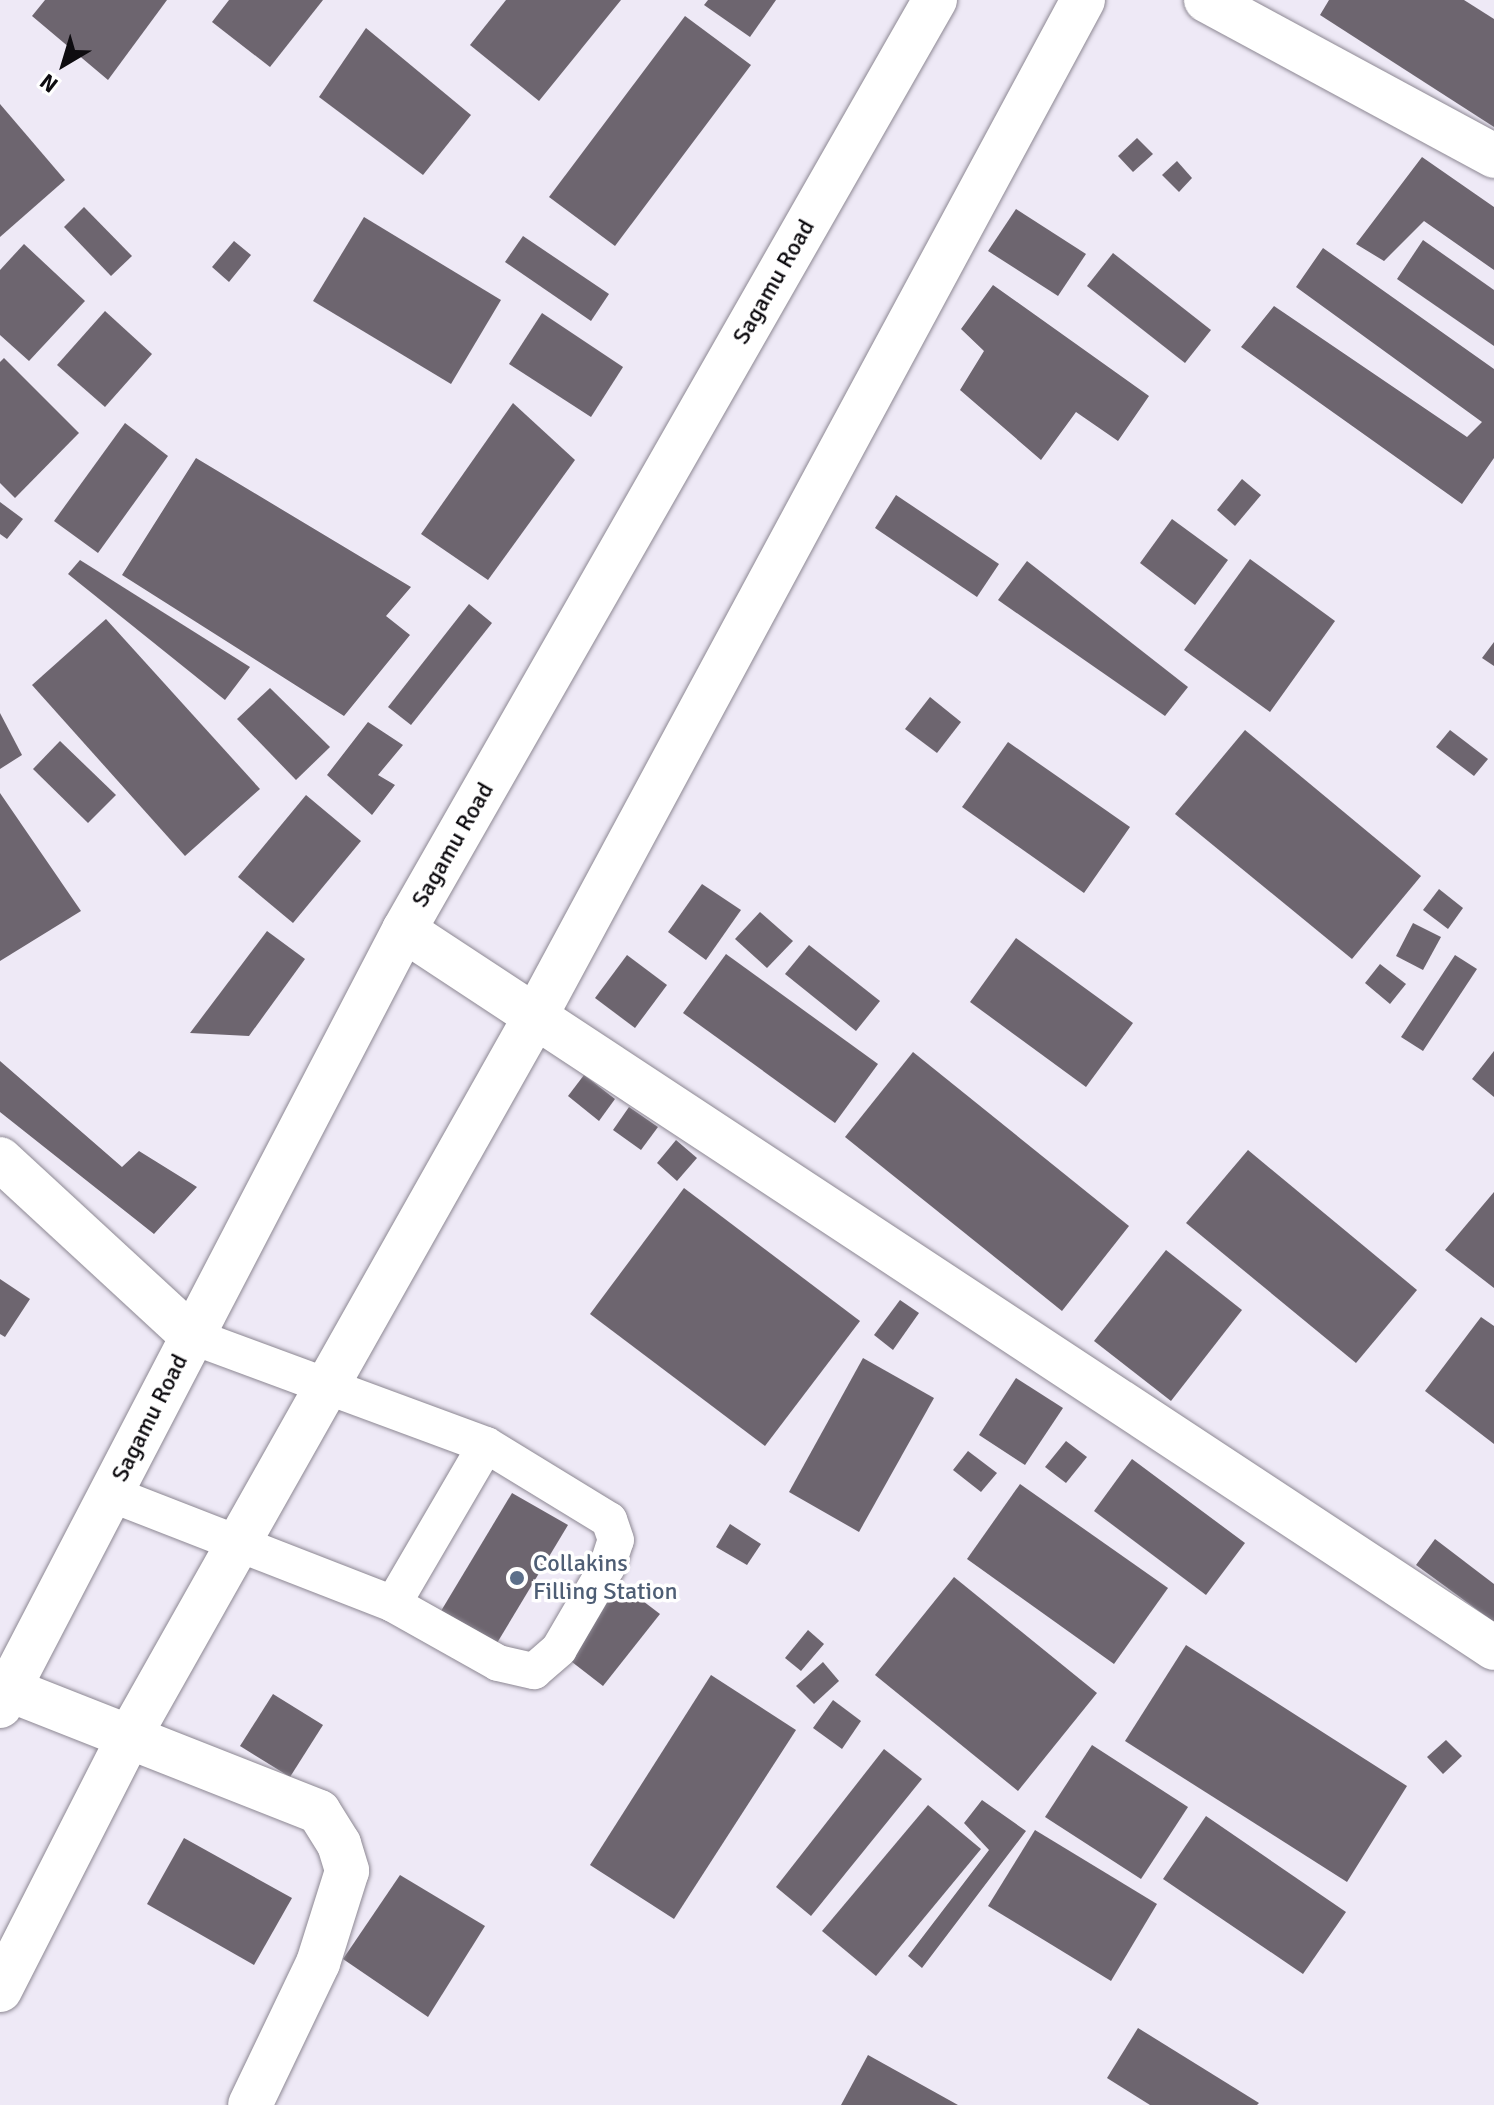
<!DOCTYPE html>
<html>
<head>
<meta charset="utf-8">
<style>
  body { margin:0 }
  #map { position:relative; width:1494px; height:2105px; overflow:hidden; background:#eee9f6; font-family:Signika,sans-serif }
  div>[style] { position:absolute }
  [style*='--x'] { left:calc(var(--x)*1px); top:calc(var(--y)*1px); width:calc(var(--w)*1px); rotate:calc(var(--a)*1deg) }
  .building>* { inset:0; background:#6d656f }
  .roads { filter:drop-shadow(0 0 2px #8d8893) drop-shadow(0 0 2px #8d8893) }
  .lane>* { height:36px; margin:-18px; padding:0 18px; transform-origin:18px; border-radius:18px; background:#fff }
  .street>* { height:44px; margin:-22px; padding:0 22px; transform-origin:22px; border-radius:22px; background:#fff }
  .highway>* { height:44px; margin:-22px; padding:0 22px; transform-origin:22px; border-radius:22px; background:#fff }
  .dots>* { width:22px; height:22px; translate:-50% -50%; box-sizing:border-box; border:4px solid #fff; border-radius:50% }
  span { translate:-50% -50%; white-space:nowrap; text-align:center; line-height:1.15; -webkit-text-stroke:7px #fff; paint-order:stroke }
  .street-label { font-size:24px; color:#0e0c10 }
  .service-label { font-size:24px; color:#4e5e75 }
  .left { translate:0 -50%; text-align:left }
  .north { position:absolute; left:24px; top:24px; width:80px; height:80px; -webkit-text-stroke:6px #fff; paint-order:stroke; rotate:218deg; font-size:22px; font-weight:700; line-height:32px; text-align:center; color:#0e0c10 }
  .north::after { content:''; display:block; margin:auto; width:28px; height:36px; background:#0e0c10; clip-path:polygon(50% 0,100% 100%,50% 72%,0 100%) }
</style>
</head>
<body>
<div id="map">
  <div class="building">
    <div style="clip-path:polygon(45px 0,167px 0,108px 80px,32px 16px)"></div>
    <div style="clip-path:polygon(229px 0,323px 0,270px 67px,212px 22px)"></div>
    <div style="clip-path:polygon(506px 0,621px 0,539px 101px,470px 45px)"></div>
    <div style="clip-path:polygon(708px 0,776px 0,750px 37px,704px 5px)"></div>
    <div style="clip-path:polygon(1329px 0,1464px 0,1494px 19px,1494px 127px,1320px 15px)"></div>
    <div style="clip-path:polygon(685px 16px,751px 65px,615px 246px,549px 197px)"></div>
    <div style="clip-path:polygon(366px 28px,471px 115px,423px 175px,319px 97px)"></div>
    <div style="clip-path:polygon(0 104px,65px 180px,0 237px)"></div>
    <div style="clip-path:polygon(1137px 138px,1153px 154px,1133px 172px,1118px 156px)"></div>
    <div style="clip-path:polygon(1422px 157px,1494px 207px,1494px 270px,1424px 221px,1384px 261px,1356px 244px)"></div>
    <div style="clip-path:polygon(1177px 161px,1192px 178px,1179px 192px,1162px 175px)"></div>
    <div style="clip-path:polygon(84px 207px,132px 256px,111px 276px,64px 227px)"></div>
    <div style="clip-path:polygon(1016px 209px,1086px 254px,1058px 296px,988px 251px)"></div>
    <div style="clip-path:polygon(364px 217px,501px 300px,451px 384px,313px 301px)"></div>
    <div style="clip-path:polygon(523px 236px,609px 294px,591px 321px,505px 262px)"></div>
    <div style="clip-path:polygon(1423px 240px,1494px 290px,1494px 346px,1397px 279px)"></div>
    <div style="clip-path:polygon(234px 241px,251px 255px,229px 282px,212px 267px)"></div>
    <div style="clip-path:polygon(24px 244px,85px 301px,29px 361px,0 335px,0 270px)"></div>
    <div style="clip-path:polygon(1323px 248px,1494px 369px,1494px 458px,1462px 504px,1241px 347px,1274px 306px,1467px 437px,1482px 422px,1296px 287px)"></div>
    <div style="clip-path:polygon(1113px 253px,1211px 330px,1185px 363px,1087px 286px)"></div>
    <div style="clip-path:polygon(993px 285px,1149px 396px,1118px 441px,1076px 412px,1041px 460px,960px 390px,984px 351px,961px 329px)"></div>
    <div style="clip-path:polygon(105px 311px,152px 354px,105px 407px,57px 365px)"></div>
    <div style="clip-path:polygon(542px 313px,623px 367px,591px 417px,509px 364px)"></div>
    <div style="clip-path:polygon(4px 358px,79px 433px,15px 498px,0 483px,0 362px)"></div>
    <div style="clip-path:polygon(513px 403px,575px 460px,488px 580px,421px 534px)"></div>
    <div style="clip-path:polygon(125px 423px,168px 456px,98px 553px,54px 521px)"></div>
    <div style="clip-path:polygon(196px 458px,411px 587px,386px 616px,410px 635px,344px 716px,122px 575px)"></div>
    <div style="clip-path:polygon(1242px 479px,1261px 495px,1235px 526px,1217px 510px)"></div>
    <div style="clip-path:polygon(896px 495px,999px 564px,977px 597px,875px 528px)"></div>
    <div style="clip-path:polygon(0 502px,23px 519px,7px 539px,0 534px)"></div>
    <div style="clip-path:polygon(1172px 519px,1228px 560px,1195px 605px,1140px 563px)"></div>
    <div style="clip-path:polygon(1250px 559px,1335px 621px,1270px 712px,1184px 650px)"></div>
    <div style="clip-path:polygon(80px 560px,250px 667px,225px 700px,68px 574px)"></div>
    <div style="clip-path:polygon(1027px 561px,1188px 687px,1165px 716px,998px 600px)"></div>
    <div style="clip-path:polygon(469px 604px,492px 623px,411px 725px,388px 707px)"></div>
    <div style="clip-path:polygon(106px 619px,260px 789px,185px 856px,32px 685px)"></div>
    <div style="clip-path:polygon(1494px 642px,1494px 666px,1482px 658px)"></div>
    <div style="clip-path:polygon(270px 688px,330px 747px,296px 780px,237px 719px)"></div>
    <div style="clip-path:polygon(930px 697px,961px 722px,937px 753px,905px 729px)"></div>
    <div style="clip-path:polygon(0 713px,22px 755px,0 769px)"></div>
    <div style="clip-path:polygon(368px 722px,403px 745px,378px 775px,395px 785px,372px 815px,327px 775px)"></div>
    <div style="clip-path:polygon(1245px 730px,1421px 876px,1352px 959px,1175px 814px)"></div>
    <div style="clip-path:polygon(1450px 730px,1488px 759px,1474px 776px,1436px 747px)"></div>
    <div style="clip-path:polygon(60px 741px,116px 795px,88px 823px,33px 769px)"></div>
    <div style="clip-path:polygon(1008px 742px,1130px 827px,1084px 893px,962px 807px)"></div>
    <div style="clip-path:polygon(0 793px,81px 911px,0 961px)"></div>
    <div style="clip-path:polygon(306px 795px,361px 841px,293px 923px,238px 877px)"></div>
    <div style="clip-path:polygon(702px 884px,741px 910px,706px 960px,668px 932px)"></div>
    <div style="clip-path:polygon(1439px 889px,1463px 908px,1448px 929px,1423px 910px)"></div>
    <div style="clip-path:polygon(760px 912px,793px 941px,767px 968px,735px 939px)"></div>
    <div style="clip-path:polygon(1413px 923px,1441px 937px,1423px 970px,1396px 956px)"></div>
    <div style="clip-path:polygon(267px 931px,305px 959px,249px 1036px,190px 1033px)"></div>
    <div style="clip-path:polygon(1016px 938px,1133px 1023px,1086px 1087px,970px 1002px)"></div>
    <div style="clip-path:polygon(809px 945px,880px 1001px,856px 1031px,785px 974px)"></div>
    <div style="clip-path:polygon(726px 954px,878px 1064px,835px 1123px,683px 1013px)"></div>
    <div style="clip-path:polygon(627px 955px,667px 985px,635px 1028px,595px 998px)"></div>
    <div style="clip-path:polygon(1455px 955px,1477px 969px,1423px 1051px,1401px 1037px)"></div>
    <div style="clip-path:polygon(1380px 964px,1406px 984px,1390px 1004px,1365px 983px)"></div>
    <div style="clip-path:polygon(1494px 1051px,1494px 1097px,1472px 1079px)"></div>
    <div style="clip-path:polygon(913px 1052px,1129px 1226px,1062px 1311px,845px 1137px)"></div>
    <div style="clip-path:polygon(0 1061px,122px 1167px,139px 1151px,197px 1187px,154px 1234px,0 1112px)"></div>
    <div style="clip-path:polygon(584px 1075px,615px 1099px,599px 1121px,568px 1096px)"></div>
    <div style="clip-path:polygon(629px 1107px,658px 1127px,641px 1150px,613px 1130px)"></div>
    <div style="clip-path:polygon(676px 1140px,697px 1158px,677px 1181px,657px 1163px)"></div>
    <div style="clip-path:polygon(1248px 1150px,1417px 1290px,1356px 1363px,1186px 1223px)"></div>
    <div style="clip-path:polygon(684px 1188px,860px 1321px,765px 1446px,590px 1314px)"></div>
    <div style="clip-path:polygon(1494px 1192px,1494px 1288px,1445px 1250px)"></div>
    <div style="clip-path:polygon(1166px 1250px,1242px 1310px,1171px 1401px,1094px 1341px)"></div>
    <div style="clip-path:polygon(0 1279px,30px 1299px,5px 1337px,0 1334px)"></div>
    <div style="clip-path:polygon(900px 1300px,919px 1313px,893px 1350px,874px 1335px)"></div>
    <div style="clip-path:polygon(1481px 1317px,1494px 1326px,1494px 1444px,1425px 1391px)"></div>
    <div style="clip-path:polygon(863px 1358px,934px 1398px,859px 1532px,789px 1492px)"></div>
    <div style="clip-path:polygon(1016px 1378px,1063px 1408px,1025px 1465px,979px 1435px)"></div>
    <div style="clip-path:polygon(1066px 1441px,1087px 1457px,1066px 1483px,1045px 1467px)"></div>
    <div style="clip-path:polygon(968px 1451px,997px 1473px,981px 1492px,953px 1470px)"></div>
    <div style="clip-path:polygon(1132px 1459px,1245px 1543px,1206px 1595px,1094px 1511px)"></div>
    <div style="clip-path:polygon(1020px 1484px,1168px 1588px,1114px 1664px,967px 1559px)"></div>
    <div style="clip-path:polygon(512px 1493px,568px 1525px,494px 1648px,438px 1616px)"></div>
    <div style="clip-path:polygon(730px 1524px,761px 1544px,747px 1565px,716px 1547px)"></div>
    <div style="clip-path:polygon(1435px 1539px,1494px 1584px,1494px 1622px,1416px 1565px)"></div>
    <div style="clip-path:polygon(954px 1577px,1097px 1693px,1018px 1791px,875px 1675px)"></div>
    <div style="clip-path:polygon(618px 1582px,660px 1614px,603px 1686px,563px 1655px)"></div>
    <div style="clip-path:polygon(808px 1630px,824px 1644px,801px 1671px,785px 1658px)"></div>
    <div style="clip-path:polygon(1186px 1645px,1407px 1786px,1347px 1882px,1125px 1741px)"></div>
    <div style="clip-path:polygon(823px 1662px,839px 1681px,814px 1704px,796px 1686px)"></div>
    <div style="clip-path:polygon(711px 1675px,796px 1730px,674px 1919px,590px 1865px)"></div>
    <div style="clip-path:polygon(273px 1694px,323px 1725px,290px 1777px,240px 1746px)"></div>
    <div style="clip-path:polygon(833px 1700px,861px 1721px,842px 1749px,813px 1728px)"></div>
    <div style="clip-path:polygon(1446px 1740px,1462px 1756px,1443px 1774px,1427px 1757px)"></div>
    <div style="clip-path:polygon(1092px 1745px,1188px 1807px,1141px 1879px,1045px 1817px)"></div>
    <div style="clip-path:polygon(884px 1749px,922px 1779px,811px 1916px,776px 1887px)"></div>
    <div style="clip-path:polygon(982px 1800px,1026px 1831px,922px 1968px,908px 1956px,989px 1850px,964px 1823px)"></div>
    <div style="clip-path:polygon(928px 1805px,981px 1849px,876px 1976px,822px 1931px)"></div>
    <div style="clip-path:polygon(1206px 1816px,1346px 1912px,1303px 1974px,1163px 1879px)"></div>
    <div style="clip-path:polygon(1035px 1830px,1157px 1904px,1111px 1981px,988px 1906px)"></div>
    <div style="clip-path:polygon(184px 1838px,292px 1898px,254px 1965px,147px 1904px)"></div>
    <div style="clip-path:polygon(400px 1875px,485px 1926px,428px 2017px,343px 1959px)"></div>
    <div style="clip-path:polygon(1138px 2028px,1259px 2103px,1257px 2105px,1150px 2105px,1107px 2078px)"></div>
    <div style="clip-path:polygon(868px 2055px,958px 2105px,841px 2105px)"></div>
  </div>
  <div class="roads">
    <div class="lane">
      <div style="--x:111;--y:1494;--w:303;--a:21.3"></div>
      <div style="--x:393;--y:1604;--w:120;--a:29.3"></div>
      <div style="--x:498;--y:1663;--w:37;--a:13"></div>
      <div style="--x:534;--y:1671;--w:33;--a:-41"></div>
      <div style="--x:559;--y:1649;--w:95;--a:-59.7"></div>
      <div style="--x:607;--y:1567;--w:28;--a:-72"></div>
      <div style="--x:616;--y:1540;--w:21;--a:-109"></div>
      <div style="--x:609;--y:1520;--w:144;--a:-148.6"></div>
      <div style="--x:486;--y:1445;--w:314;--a:-159.7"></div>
      <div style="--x:393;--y:1604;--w:184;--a:-59.7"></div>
    </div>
    <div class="street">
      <div style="--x:1206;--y:0;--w:328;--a:28.4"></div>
      <div style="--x:404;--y:930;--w:1305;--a:33.37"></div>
      <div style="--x:0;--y:1159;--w:261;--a:42.7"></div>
      <div style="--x:10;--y:1690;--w:332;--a:21.5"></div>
      <div style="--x:319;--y:1812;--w:38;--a:58"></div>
      <div style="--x:339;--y:1844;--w:28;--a:73"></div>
      <div style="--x:347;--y:1871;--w:96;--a:107.5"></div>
      <div style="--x:318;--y:1963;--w:157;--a:115.6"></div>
      <div style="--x:0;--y:1990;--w:284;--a:-63"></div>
      <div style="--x:129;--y:1737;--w:827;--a:-60.58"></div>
      <div style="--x:535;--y:1017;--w:1155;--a:-61.68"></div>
    </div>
    <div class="highway">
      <div style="--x:0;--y:1706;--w:875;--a:-62.5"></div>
      <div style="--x:404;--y:930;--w:1071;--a:-60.28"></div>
    </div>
  </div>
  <div class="dots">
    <div style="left:517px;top:1578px;background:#5c6f8a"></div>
  </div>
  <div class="street-label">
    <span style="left:774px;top:282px;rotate:-60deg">Sagamu Road</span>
    <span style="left:453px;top:845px;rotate:-60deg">Sagamu Road</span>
    <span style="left:150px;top:1418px;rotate:-63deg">Sagamu Road</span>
  </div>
  <div class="service-label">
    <span class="left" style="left:533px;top:1578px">Collakins<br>Filling Station</span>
  </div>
  <div class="north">N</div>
</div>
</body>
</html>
